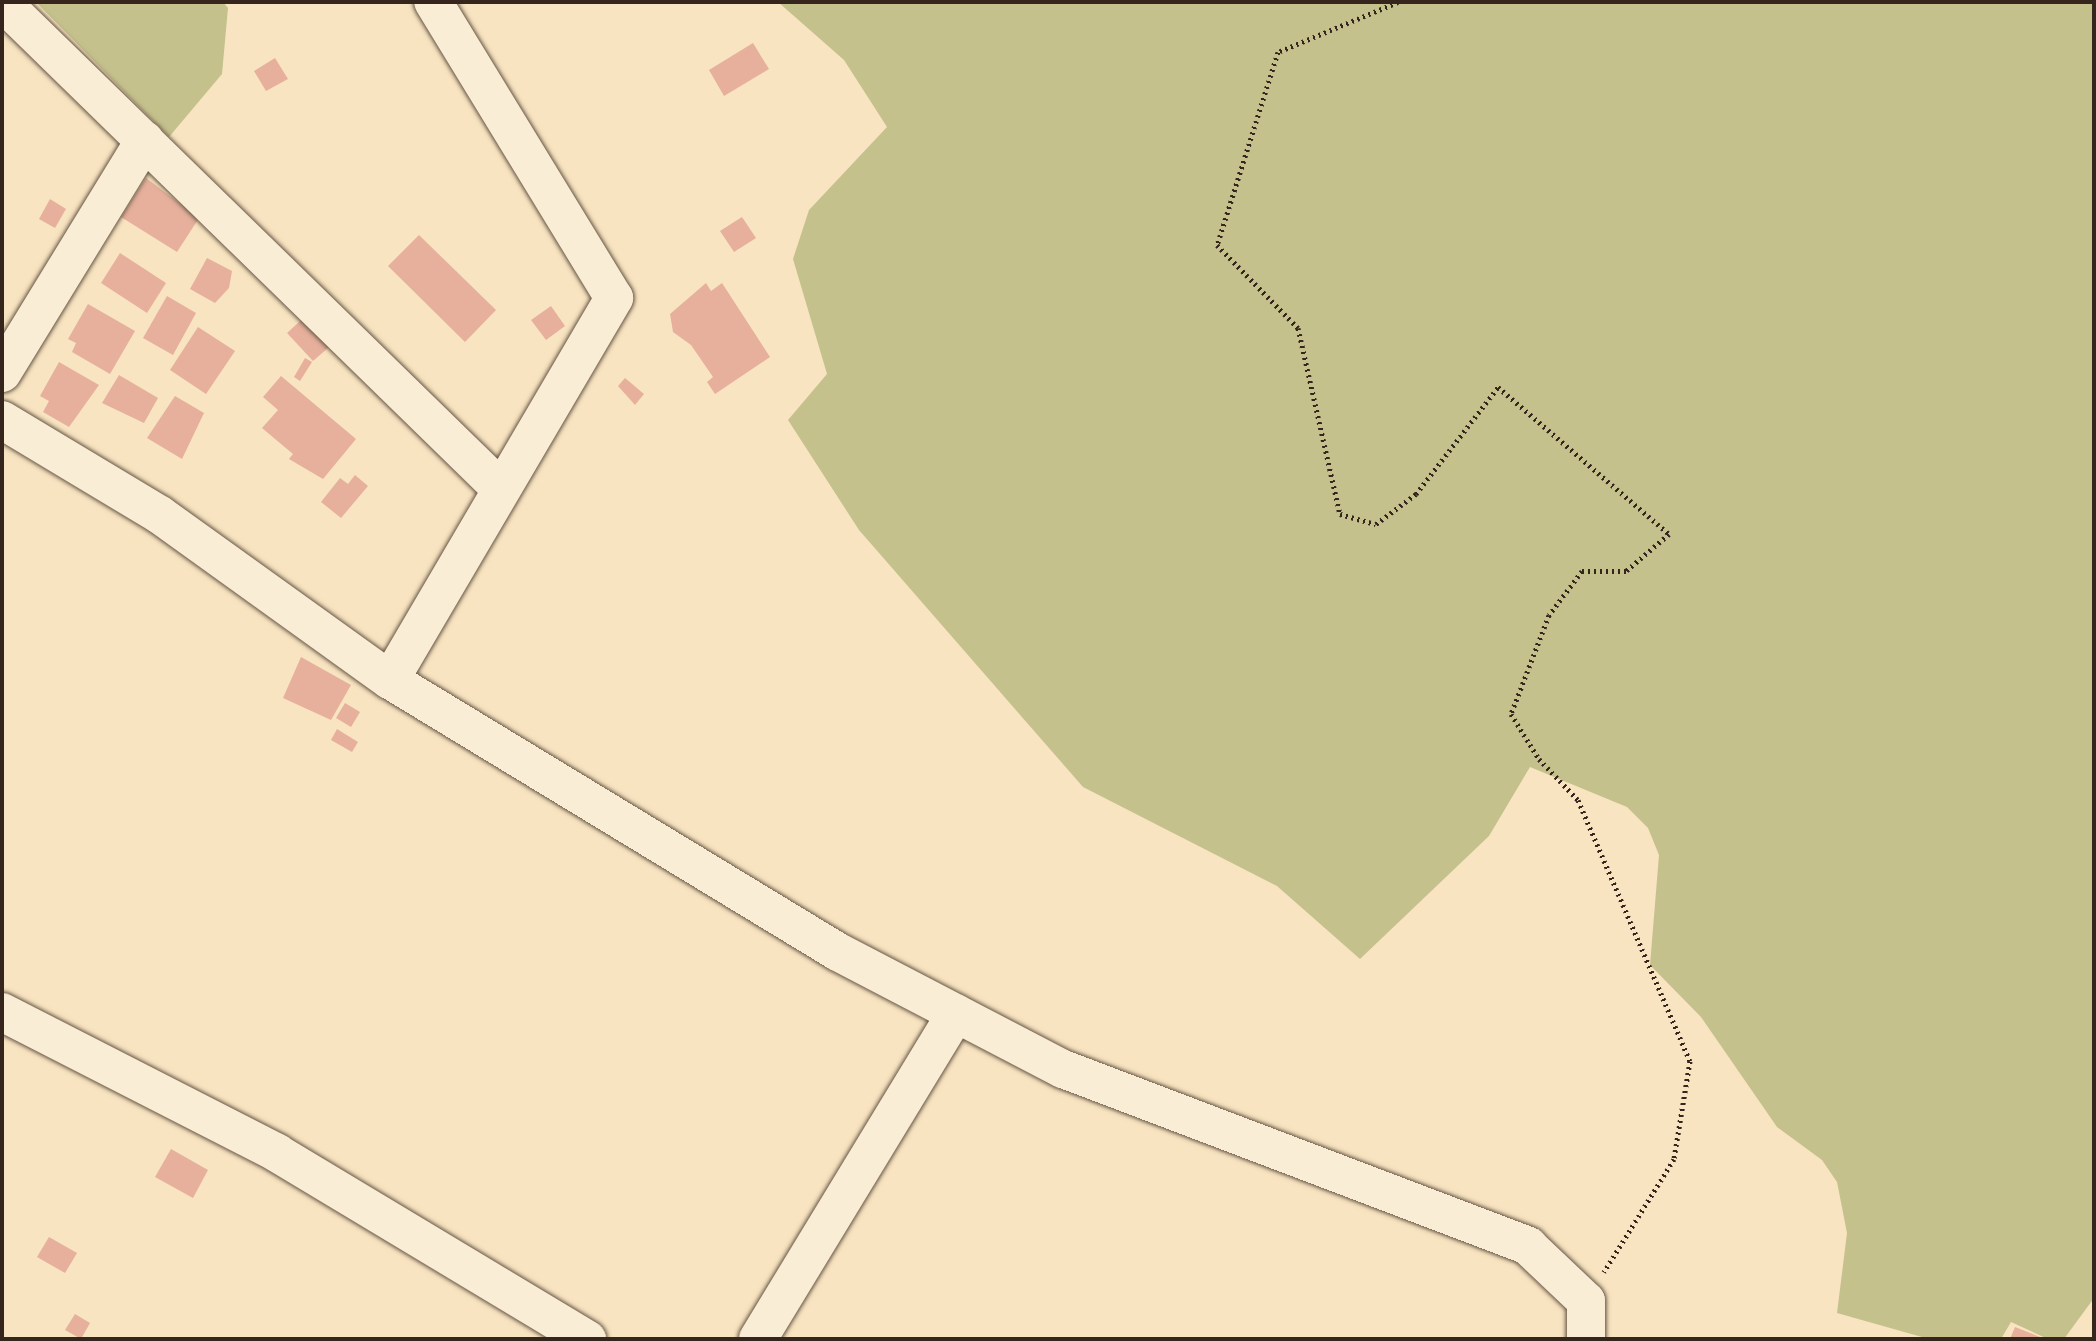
<!DOCTYPE html>
<html>
<head>
<meta charset="utf-8">
<style>
  body { margin:0 }
  #map { position:relative; width:2096px; height:1341px; overflow:hidden; background:#f8e4c0; font-family:"Libre Caslon Text",serif }
  div>[style] { position:absolute }
  [style*='--x'] { left:calc(var(--x)*1px); top:calc(var(--y)*1px); width:calc(var(--w)*1px); rotate:calc(var(--a)*1deg) }
  .green>* { inset:0; background:#c5c18d }
  .building>* { inset:0; background:#e6b09c }
  .path>* { height:5px; margin-top:-2.5px; transform-origin:0; background:repeating-linear-gradient(90deg,#35251c 0 2px,transparent 0 6px) }
  .roads { filter:drop-shadow(0 0 2px #665545) drop-shadow(0 0 2px #665545) }
  .minor>* { height:38px; margin:-19px; padding:0 19px; transform-origin:19px; border-radius:19px; background:#faedd6 }
  span { translate:-50% -50%; white-space:nowrap; text-align:center; line-height:1.15; -webkit-text-stroke:8px #faedd6; paint-order:stroke }
  .frame { position:absolute; inset:0; border:4px solid #35251c; pointer-events:none }
</style>
</head>
<body>
<div id="map">
  <div class="green">
    <div style="clip-path:polygon(36px 2px,223px 2px,228px 8px,222px 74px,169px 137px)"></div>
    <div style="clip-path:polygon(778px 2px,2094px 2px,2094px 1298px,2064px 1339px,2048px 1339px,2011px 1322px,2001px 1339px,1929px 1339px,1837px 1313px,1847px 1233px,1837px 1182px,1822px 1160px,1777px 1127px,1701px 1017px,1650px 965px,1659px 855px,1648px 828px,1627px 807px,1530px 767px,1489px 836px,1360px 959px,1277px 886px,1083px 787px,859px 530px,788px 420px,827px 374px,793px 259px,809px 210px,887px 127px,844px 60px)"></div>
  </div>
  <div class="building">
    <div style="clip-path:polygon(753px 43px,769px 69px,724px 96px,709px 70px)"></div>
    <div style="clip-path:polygon(275px 58px,288px 79px,266px 91px,254px 71px)"></div>
    <div style="clip-path:polygon(146px 178px,199px 218px,177px 252px,121px 217px)"></div>
    <div style="clip-path:polygon(50px 199px,66px 209px,55px 228px,39px 219px)"></div>
    <div style="clip-path:polygon(742px 217px,756px 238px,734px 252px,720px 231px)"></div>
    <div style="clip-path:polygon(419px 235px,496px 310px,465px 342px,388px 266px)"></div>
    <div style="clip-path:polygon(120px 253px,166px 283px,147px 313px,101px 283px)"></div>
    <div style="clip-path:polygon(207px 258px,232px 271px,229px 288px,215px 303px,190px 289px)"></div>
    <div style="clip-path:polygon(706px 283px,711px 291px,722px 283px,770px 357px,715px 394px,707px 382px,713px 377px,691px 345px,673px 332px,670px 314px)"></div>
    <div style="clip-path:polygon(167px 296px,196px 313px,173px 355px,143px 338px)"></div>
    <div style="clip-path:polygon(88px 304px,135px 331px,110px 374px,72px 352px,76px 343px,68px 339px)"></div>
    <div style="clip-path:polygon(551px 306px,565px 326px,546px 340px,531px 320px)"></div>
    <div style="clip-path:polygon(310px 312px,336px 341px,313px 361px,287px 333px)"></div>
    <div style="clip-path:polygon(198px 327px,235px 351px,206px 394px,170px 370px)"></div>
    <div style="clip-path:polygon(305px 358px,312px 362px,300px 381px,294px 377px)"></div>
    <div style="clip-path:polygon(59px 362px,99px 385px,69px 427px,43px 412px,49px 401px,40px 396px)"></div>
    <div style="clip-path:polygon(119px 375px,158px 398px,144px 423px,102px 403px)"></div>
    <div style="clip-path:polygon(281px 376px,356px 439px,323px 479px,289px 459px,293px 454px,262px 428px,278px 410px,263px 397px)"></div>
    <div style="clip-path:polygon(625px 378px,644px 394px,635px 405px,618px 386px)"></div>
    <div style="clip-path:polygon(175px 396px,204px 413px,182px 459px,147px 438px)"></div>
    <div style="clip-path:polygon(355px 475px,368px 486px,341px 518px,321px 502px,340px 478px,348px 484px)"></div>
    <div style="clip-path:polygon(301px 657px,351px 685px,331px 720px,283px 698px)"></div>
    <div style="clip-path:polygon(345px 703px,360px 712px,351px 727px,336px 718px)"></div>
    <div style="clip-path:polygon(337px 729px,358px 742px,352px 752px,331px 740px)"></div>
    <div style="clip-path:polygon(171px 1149px,208px 1170px,193px 1198px,155px 1177px)"></div>
    <div style="clip-path:polygon(49px 1237px,77px 1253px,65px 1273px,37px 1257px)"></div>
    <div style="clip-path:polygon(75px 1314px,90px 1323px,81px 1339px,65px 1330px)"></div>
    <div style="clip-path:polygon(2015px 1327px,2045px 1339px,2010px 1339px)"></div>
  </div>
  <div class="path">
    <div style="--x:1398;--y:2;--w:130;--a:157.4"></div>
    <div style="--x:1278;--y:52;--w:202;--a:107.5"></div>
    <div style="--x:1217;--y:245;--w:116;--a:45.7"></div>
    <div style="--x:1298;--y:328;--w:191;--a:77.3"></div>
    <div style="--x:1340;--y:514;--w:37;--a:16"></div>
    <div style="--x:1376;--y:524;--w:50;--a:-36.9"></div>
    <div style="--x:1416;--y:494;--w:135;--a:-52.5"></div>
    <div style="--x:1498;--y:387;--w:225;--a:40.7"></div>
    <div style="--x:1669;--y:534;--w:57;--a:139.3"></div>
    <div style="--x:1626;--y:571;--w:44;--a:180"></div>
    <div style="--x:1582;--y:571;--w:55;--a:126.9"></div>
    <div style="--x:1549;--y:615;--w:106;--a:111"></div>
    <div style="--x:1511;--y:714;--w:53;--a:58.1"></div>
    <div style="--x:1539;--y:759;--w:57;--a:46.4"></div>
    <div style="--x:1578;--y:800;--w:284;--a:66.8"></div>
    <div style="--x:1690;--y:1061;--w:99;--a:99.3"></div>
    <div style="--x:1674;--y:1159;--w:133;--a:121.8"></div>
  </div>
  <div class="roads">
    <div class="minor">
      <div style="--x:2;--y:2;--w:696;--a:44.3"></div>
      <div style="--x:2;--y:373;--w:273;--a:-58.5"></div>
      <div style="--x:2;--y:420;--w:184;--a:31"></div>
      <div style="--x:160;--y:515;--w:283;--a:35.7"></div>
      <div style="--x:390;--y:680;--w:524;--a:31.26"></div>
      <div style="--x:838;--y:952;--w:254;--a:27.5"></div>
      <div style="--x:1063;--y:1069;--w:498;--a:20.8"></div>
      <div style="--x:1528;--y:1246;--w:80;--a:43.5"></div>
      <div style="--x:1586;--y:1301;--w:38;--a:90"></div>
      <div style="--x:390;--y:680;--w:443;--a:-59.6"></div>
      <div style="--x:614;--y:298;--w:347;--a:-121.4"></div>
      <div style="--x:2;--y:1012;--w:309;--a:27.1"></div>
      <div style="--x:277;--y:1153;--w:362;--a:31"></div>
      <div style="--x:758;--y:1339;--w:381;--a:-58.7"></div>
    </div>
  </div>
  <div class="frame"></div>
</div>
</body>
</html>
